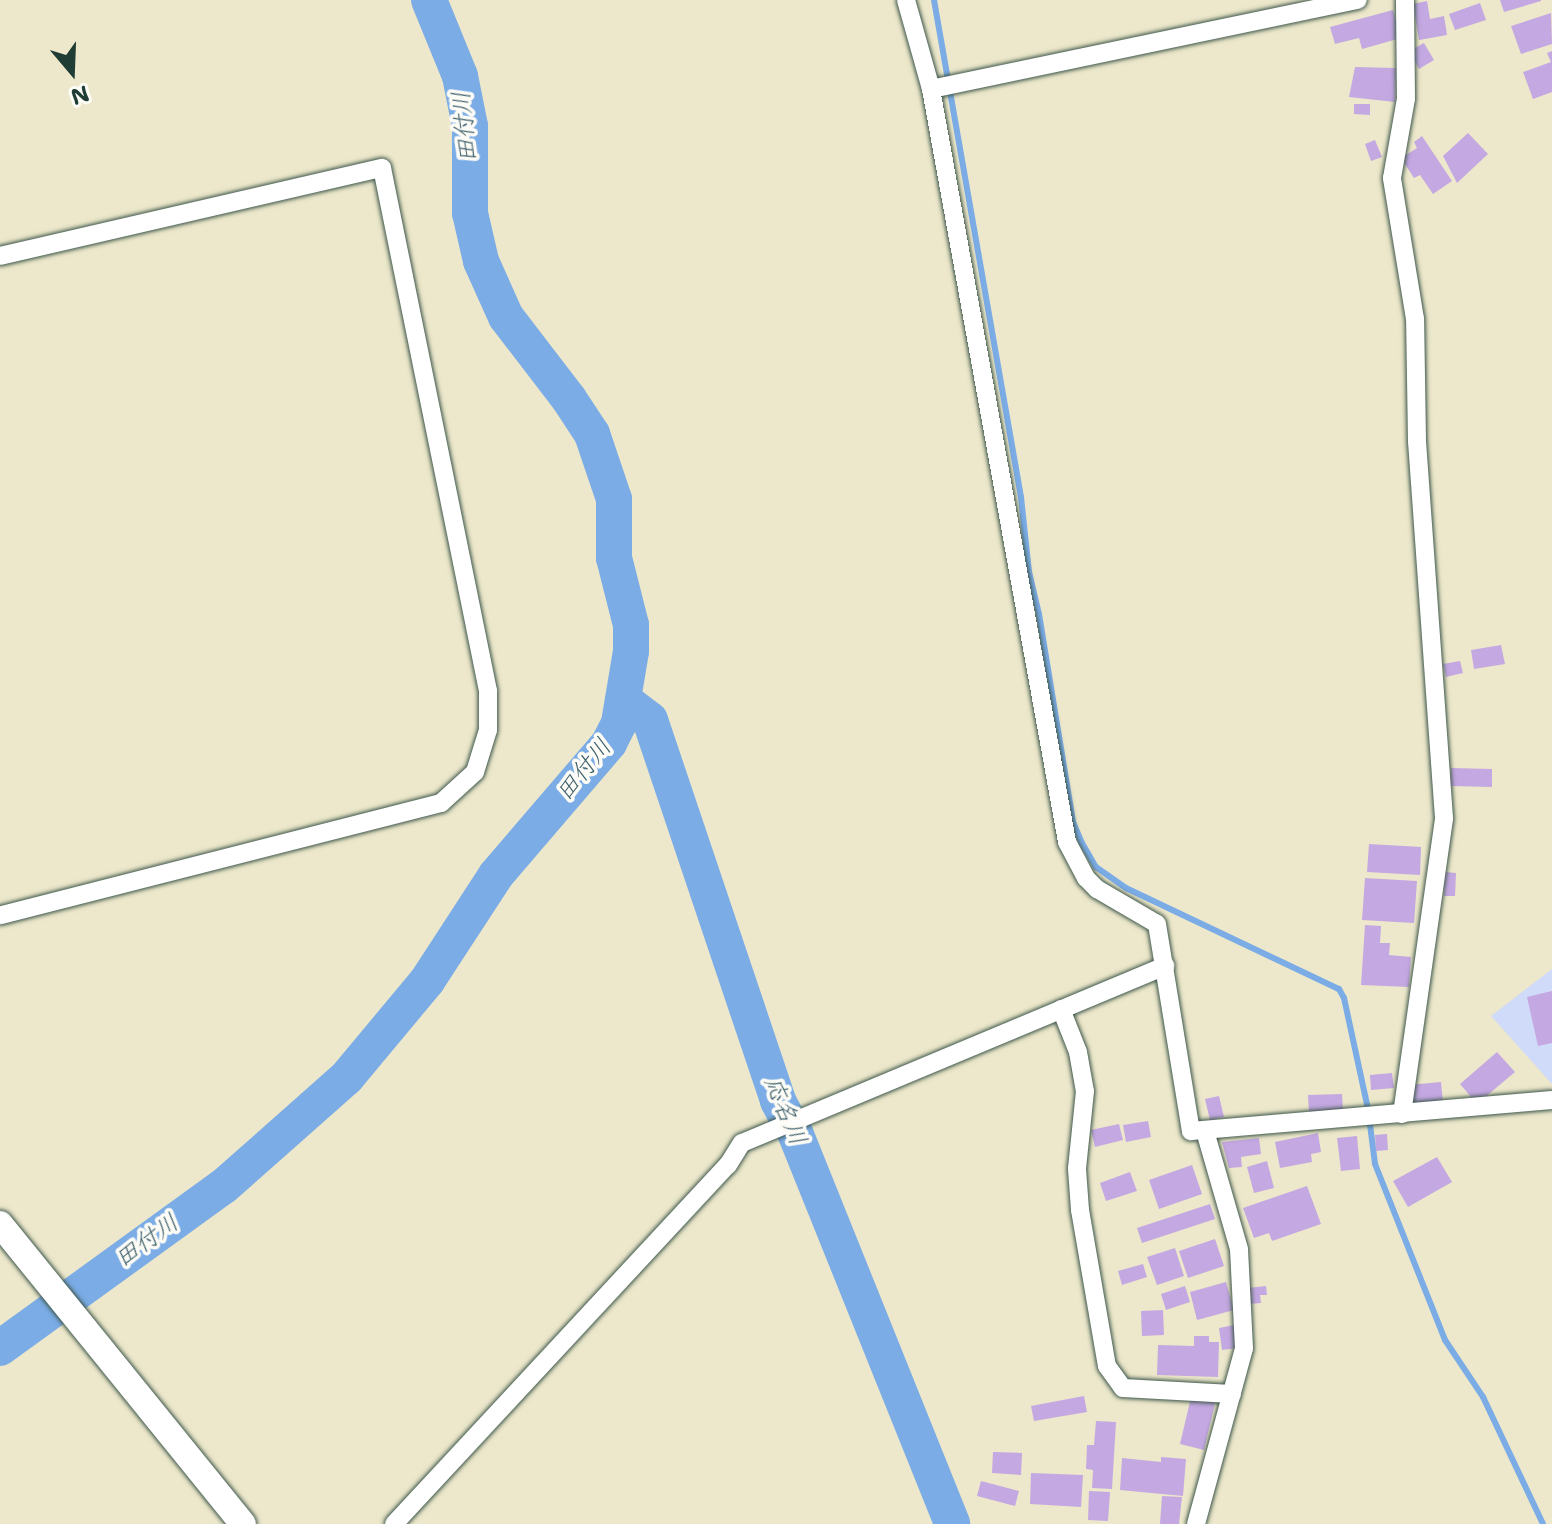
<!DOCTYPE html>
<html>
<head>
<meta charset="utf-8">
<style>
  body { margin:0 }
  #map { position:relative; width:1552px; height:1524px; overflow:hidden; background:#ede8cb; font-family:"Shantell Sans","Klee One",sans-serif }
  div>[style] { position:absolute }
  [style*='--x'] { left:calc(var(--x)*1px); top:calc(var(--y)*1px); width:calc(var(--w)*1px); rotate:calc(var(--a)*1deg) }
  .built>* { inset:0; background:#d0daf9 }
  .stream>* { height:6px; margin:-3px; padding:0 3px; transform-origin:3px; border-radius:3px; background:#7bace6 }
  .river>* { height:36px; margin:-18px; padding:0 18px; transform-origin:18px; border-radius:18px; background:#7bace6 }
  .building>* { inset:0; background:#c4a8e2 }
  .roads { filter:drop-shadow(0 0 2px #3e574b) drop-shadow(0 0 2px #3e574b) }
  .street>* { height:18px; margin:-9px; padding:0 9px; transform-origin:9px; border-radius:9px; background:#fff }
  .secondary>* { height:26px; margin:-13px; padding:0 13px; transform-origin:13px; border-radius:13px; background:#fff }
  span { translate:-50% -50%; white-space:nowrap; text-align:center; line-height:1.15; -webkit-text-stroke:7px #fdfcf7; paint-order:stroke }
  .water-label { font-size:24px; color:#3b5e69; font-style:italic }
  .north { position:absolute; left:32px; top:32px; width:80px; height:80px; -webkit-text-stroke:6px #fdfcf7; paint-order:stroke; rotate:161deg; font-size:22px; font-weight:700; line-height:32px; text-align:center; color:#1f3d34 }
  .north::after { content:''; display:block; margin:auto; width:28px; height:36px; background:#1f3d34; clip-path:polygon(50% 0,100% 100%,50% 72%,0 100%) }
</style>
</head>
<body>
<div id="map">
  <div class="built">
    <div style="clip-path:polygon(1552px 969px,1552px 1084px,1491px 1016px)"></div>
  </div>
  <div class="stream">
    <div style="--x:934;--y:0;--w:505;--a:80.07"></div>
    <div style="--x:1021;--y:497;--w:75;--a:83.9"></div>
    <div style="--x:1029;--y:572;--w:43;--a:76.6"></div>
    <div style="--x:1039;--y:614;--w:211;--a:80.7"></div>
    <div style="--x:1073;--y:822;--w:23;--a:67"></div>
    <div style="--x:1082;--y:843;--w:28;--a:60"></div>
    <div style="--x:1096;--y:867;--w:37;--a:35"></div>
    <div style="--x:1126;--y:888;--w:236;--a:25.4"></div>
    <div style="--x:1339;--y:989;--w:10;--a:61"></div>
    <div style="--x:1344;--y:998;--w:114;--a:77.8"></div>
    <div style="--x:1368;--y:1109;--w:55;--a:82.7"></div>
    <div style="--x:1375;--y:1164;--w:189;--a:68.3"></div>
    <div style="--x:1445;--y:1340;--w:69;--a:56.3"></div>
    <div style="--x:1483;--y:1397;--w:140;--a:64.7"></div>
  </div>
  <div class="river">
    <div style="--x:625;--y:701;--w:31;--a:37"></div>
    <div style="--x:650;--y:720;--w:402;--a:71.4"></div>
    <div style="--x:778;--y:1101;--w:38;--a:62"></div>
    <div style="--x:796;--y:1135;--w:419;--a:68.1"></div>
    <div style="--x:0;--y:1348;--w:276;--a:-35.9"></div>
    <div style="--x:224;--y:1186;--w:164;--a:-41.5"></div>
    <div style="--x:347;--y:1077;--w:125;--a:-50.2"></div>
    <div style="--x:427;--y:981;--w:126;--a:-56.9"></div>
    <div style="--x:496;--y:875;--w:174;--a:-49.4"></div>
    <div style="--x:609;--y:743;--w:22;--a:-63"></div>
    <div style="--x:619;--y:723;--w:73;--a:-80.5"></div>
    <div style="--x:631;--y:651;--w:26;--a:-90"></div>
    <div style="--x:631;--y:625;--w:69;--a:-104.2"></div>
    <div style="--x:614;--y:558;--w:59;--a:-90"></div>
    <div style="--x:614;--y:499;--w:69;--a:-108.7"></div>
    <div style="--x:592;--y:434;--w:42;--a:-123.3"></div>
    <div style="--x:569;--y:399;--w:103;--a:-127.5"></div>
    <div style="--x:506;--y:317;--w:61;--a:-114.1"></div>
    <div style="--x:481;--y:261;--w:49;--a:-102.9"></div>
    <div style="--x:470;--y:213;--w:87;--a:-90"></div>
    <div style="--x:470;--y:126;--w:51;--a:-101.3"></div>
    <div style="--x:460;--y:76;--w:82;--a:-112.2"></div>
  </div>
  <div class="building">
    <div style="clip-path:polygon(1500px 0,1541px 0,1541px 1px,1504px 12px)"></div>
    <div style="clip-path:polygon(1427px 1px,1430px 19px,1444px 16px,1447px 35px,1419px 40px,1413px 4px)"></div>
    <div style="clip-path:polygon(1480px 3px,1486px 20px,1455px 30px,1449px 14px)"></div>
    <div style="clip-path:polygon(1393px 10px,1401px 38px,1362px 49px,1359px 38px,1335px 44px,1330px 27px)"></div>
    <div style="clip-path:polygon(1551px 13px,1552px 44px,1521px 54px,1511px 26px)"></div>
    <div style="clip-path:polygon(1424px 43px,1434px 60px,1419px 69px,1409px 51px)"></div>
    <div style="clip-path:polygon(1552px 51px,1552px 92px,1533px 99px,1523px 72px,1551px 62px,1547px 53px)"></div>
    <div style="clip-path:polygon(1355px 67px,1396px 68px,1395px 102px,1349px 97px)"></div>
    <div style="clip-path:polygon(1354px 104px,1370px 104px,1370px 115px,1354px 114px)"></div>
    <div style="clip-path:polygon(1468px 133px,1488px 154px,1457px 183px,1443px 156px)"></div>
    <div style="clip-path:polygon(1422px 136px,1452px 181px,1433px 194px,1420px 175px,1414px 178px,1401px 158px,1417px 148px,1414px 142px)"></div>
    <div style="clip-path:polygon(1375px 140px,1382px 157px,1371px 161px,1365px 144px)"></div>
    <div style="clip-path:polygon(1501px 645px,1505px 664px,1474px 669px,1471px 650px)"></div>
    <div style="clip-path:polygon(1460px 661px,1463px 673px,1446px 677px,1443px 664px)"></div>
    <div style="clip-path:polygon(1451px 768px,1492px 769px,1492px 787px,1450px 786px)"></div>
    <div style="clip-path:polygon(1369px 844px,1421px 847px,1420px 875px,1367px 872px)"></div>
    <div style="clip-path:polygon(1445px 872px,1456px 873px,1455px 896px,1444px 896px)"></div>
    <div style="clip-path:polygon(1365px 878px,1417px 881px,1414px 923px,1362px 920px)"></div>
    <div style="clip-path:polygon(1365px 925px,1381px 926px,1380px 943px,1390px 943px,1389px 955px,1411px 957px,1409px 987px,1361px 985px)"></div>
    <div style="clip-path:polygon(1552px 991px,1552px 1043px,1538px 1046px,1527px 997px)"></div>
    <div style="clip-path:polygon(1497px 1052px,1515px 1072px,1477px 1104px,1460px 1084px)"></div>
    <div style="clip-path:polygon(1392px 1073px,1394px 1088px,1371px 1090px,1370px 1075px)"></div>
    <div style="clip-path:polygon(1441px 1082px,1443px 1103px,1410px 1106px,1408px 1085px)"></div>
    <div style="clip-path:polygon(1342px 1094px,1343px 1111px,1309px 1113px,1308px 1095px)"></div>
    <div style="clip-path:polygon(1219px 1096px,1224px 1117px,1210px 1120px,1205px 1099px)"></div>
    <div style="clip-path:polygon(1148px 1121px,1151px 1137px,1126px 1142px,1123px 1125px)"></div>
    <div style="clip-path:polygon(1119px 1124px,1123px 1140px,1095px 1147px,1091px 1130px)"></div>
    <div style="clip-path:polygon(1318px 1133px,1321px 1152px,1311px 1154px,1312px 1162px,1280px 1168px,1275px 1142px)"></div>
    <div style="clip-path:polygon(1387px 1134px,1388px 1150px,1376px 1151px,1375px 1135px)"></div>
    <div style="clip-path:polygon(1357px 1136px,1360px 1169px,1341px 1171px,1337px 1138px)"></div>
    <div style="clip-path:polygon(1259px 1138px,1261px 1154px,1241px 1157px,1242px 1167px,1229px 1168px,1222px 1142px)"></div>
    <div style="clip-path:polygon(1437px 1157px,1452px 1182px,1408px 1207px,1393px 1181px)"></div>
    <div style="clip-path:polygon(1267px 1161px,1274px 1188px,1254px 1193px,1247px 1167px)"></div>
    <div style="clip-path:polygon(1192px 1165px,1202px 1194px,1159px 1209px,1149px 1180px)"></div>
    <div style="clip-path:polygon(1130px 1172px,1137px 1191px,1106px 1201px,1100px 1183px)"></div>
    <div style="clip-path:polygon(1307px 1186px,1321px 1224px,1272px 1241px,1269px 1233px,1254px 1238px,1243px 1208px)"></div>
    <div style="clip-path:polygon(1210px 1204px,1215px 1219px,1142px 1243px,1137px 1228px)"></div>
    <div style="clip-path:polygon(1215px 1239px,1224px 1266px,1188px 1278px,1179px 1251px)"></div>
    <div style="clip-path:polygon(1175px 1248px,1184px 1276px,1157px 1285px,1147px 1257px)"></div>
    <div style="clip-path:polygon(1143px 1264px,1147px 1277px,1122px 1285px,1118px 1271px)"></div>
    <div style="clip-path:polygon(1226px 1282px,1234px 1310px,1197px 1320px,1190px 1292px)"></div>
    <div style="clip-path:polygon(1185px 1286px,1190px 1302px,1166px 1310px,1161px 1294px)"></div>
    <div style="clip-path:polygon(1266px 1286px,1267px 1295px,1260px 1295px,1261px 1303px,1249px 1304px,1248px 1288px)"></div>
    <div style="clip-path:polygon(1163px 1310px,1164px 1335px,1142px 1336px,1141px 1311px)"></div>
    <div style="clip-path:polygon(1234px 1325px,1237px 1348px,1222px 1350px,1219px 1328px)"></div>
    <div style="clip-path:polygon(1194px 1336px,1209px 1336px,1209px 1342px,1219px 1342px,1218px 1377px,1157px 1375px,1158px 1345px,1194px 1346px)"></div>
    <div style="clip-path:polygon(1192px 1393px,1216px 1399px,1204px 1450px,1180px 1444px)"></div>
    <div style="clip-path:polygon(1084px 1396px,1087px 1412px,1034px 1421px,1031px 1406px)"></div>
    <div style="clip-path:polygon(1096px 1421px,1116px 1422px,1112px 1489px,1092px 1488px,1093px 1470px,1086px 1469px,1087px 1445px,1094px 1445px)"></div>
    <div style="clip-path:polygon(993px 1452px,1022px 1453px,1021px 1475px,992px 1473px)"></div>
    <div style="clip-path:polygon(1161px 1457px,1186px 1459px,1183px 1496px,1120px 1490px,1122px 1458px,1161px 1462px)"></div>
    <div style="clip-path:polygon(1031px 1473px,1083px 1475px,1081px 1507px,1030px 1504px)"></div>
    <div style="clip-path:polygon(981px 1481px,1019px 1491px,1015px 1506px,977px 1496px)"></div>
    <div style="clip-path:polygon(1089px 1491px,1110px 1492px,1108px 1521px,1088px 1520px)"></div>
    <div style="clip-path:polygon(1162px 1496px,1182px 1497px,1179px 1524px,1160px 1524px)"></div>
  </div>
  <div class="roads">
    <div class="street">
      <div style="--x:906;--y:0;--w:92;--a:74.3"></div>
      <div style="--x:931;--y:89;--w:765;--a:79.76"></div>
      <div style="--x:1067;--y:842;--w:41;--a:62.2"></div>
      <div style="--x:1086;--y:878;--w:16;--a:45"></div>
      <div style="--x:1097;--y:889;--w:69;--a:30.3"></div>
      <div style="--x:1157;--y:924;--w:210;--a:80.7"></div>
      <div style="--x:1191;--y:1131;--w:362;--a:-4.9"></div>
      <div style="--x:931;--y:89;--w:436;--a:-11.8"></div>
      <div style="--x:0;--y:256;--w:392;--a:-13"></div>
      <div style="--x:382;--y:168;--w:534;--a:78.54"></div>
      <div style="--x:488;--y:691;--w:39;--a:90"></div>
      <div style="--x:488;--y:730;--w:44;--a:107.2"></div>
      <div style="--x:475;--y:772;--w:46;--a:137.6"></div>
      <div style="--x:441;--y:803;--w:455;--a:165.7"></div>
      <div style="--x:1061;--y:1009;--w:46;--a:68.4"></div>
      <div style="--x:1078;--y:1052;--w:40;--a:80"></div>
      <div style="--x:1085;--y:1091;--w:78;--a:95.9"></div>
      <div style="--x:1077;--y:1169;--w:41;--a:85.8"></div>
      <div style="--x:1080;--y:1210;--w:158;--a:80.2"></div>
      <div style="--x:1107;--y:1366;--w:27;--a:54"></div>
      <div style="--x:1123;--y:1388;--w:109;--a:3.2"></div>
      <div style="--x:1402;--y:1114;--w:299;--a:-81.9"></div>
      <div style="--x:1444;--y:818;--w:378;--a:-94.1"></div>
      <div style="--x:1417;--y:441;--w:122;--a:-90.9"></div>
      <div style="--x:1415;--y:319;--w:143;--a:-99.3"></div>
      <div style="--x:1392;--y:178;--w:80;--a:-80"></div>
      <div style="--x:1406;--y:99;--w:99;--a:-90.6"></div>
      <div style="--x:394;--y:1524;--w:490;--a:-47.1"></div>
      <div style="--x:728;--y:1165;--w:26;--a:-58"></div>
      <div style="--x:742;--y:1143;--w:459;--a:-22.7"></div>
      <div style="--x:1196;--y:1524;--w:182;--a:-74.7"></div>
      <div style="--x:1244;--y:1348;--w:99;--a:-92.9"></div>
      <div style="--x:1239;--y:1249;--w:123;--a:-106.1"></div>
    </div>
    <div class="secondary">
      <div style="--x:0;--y:1224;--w:386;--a:51"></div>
    </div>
  </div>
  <div class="water-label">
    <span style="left:465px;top:127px;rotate:-96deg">田付川</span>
    <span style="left:584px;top:770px;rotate:-51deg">田付川</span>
    <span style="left:785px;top:1111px;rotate:67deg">応名川</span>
    <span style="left:147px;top:1241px;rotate:-36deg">田付川</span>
  </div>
  <div class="north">N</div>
</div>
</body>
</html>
